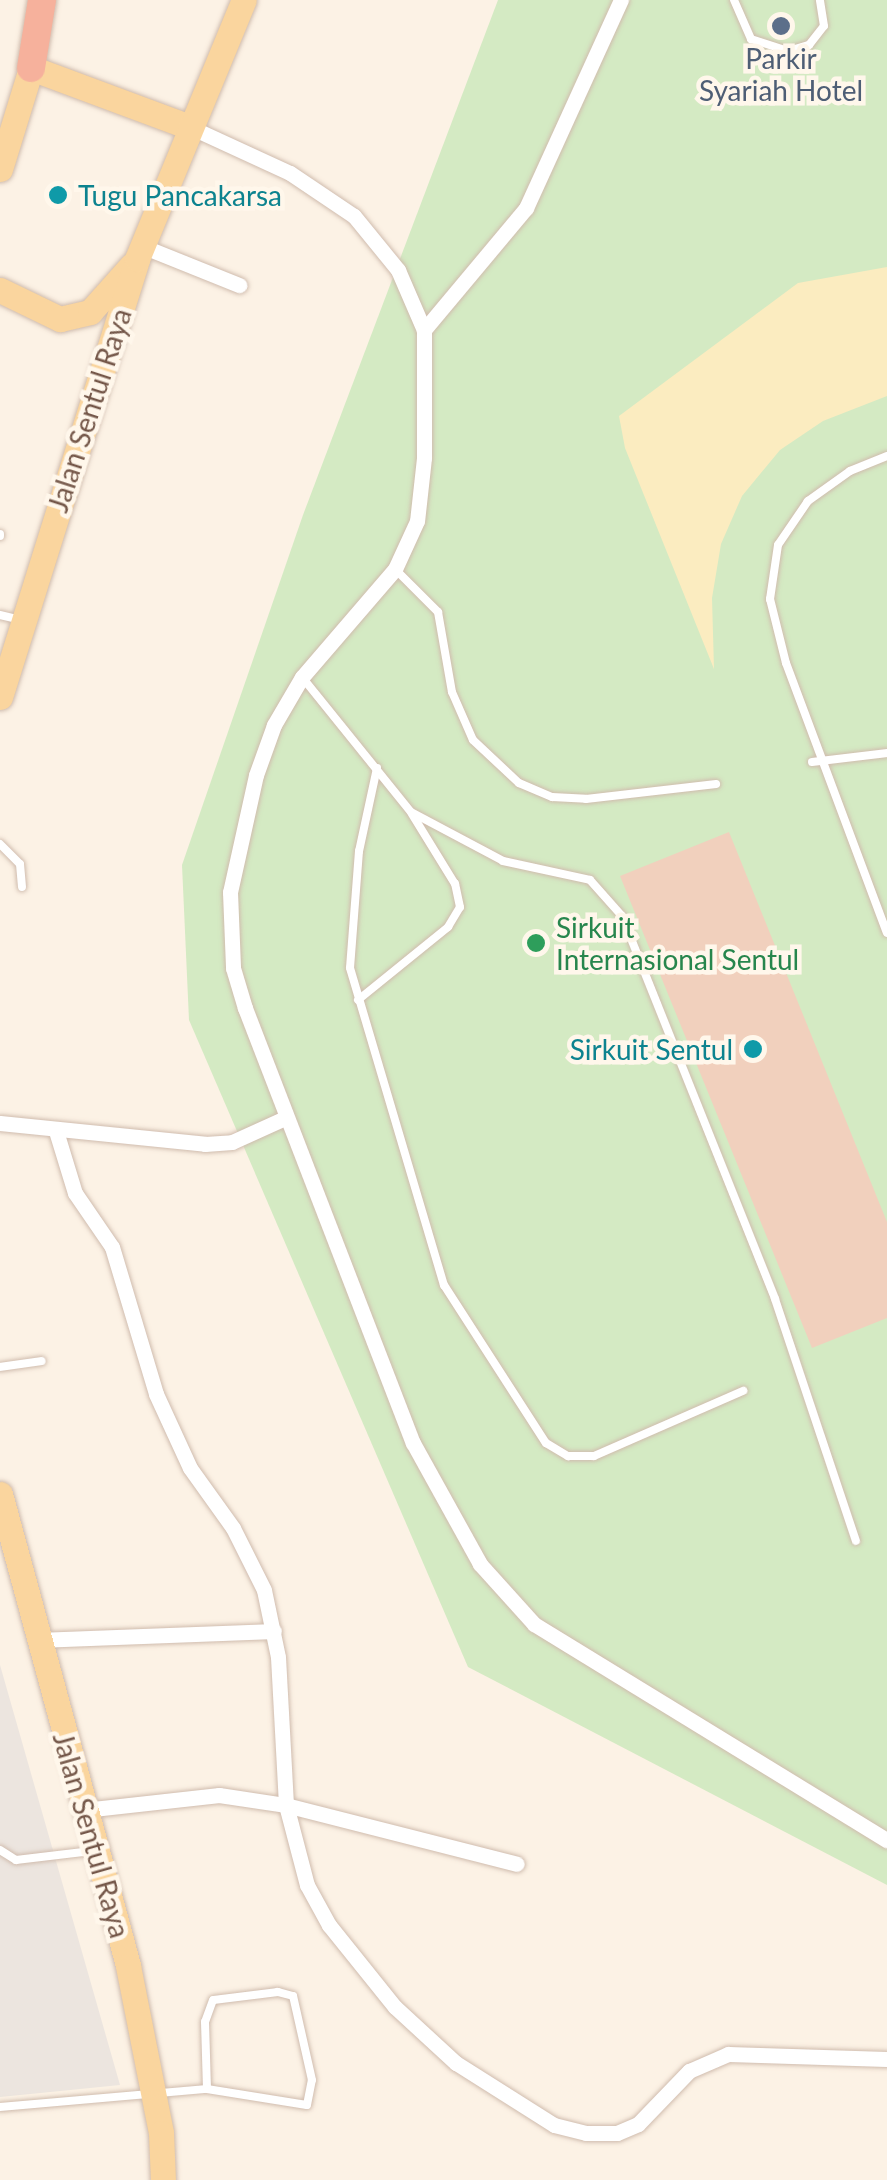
<!DOCTYPE html>
<html>
<head>
<meta charset="utf-8">
<style>
  body { margin:0 }
  #map { position:relative; width:887px; height:2180px; overflow:hidden; background:#fcf2e5; font-family:Lato,sans-serif }
  div>[style] { position:absolute }
  [style*='--x'] { left:calc(var(--x)*1px); top:calc(var(--y)*1px); width:calc(var(--w)*1px); rotate:calc(var(--a)*1deg) }
  .industrial>* { inset:0; background:#ece5df }
  .green>* { inset:0; background:#d4eac3 }
  .sand>* { inset:0; background:#fbecc0 }
  .building>* { inset:0; background:#f1d0bd }
  .roads { filter:drop-shadow(0 0 2px #d0bcae) drop-shadow(0 0 2px #d0bcae) }
  .lane>* { height:8px; margin:-4px; padding:0 4px; transform-origin:4px; border-radius:4px; background:#fff }
  .street>* { height:15px; margin:-7.5px; padding:0 7.5px; transform-origin:7.5px; border-radius:7.5px; background:#fff }
  .primary>* { height:25px; margin:-12.5px; padding:0 12.5px; transform-origin:12.5px; border-radius:12.5px; background:#fad59e }
  .highway>* { height:28px; margin:-14px; padding:0 14px; transform-origin:14px; border-radius:14px; background:#f6b19c }
  .dots>* { width:28px; height:28px; translate:-50% -50%; box-sizing:border-box; border:5px solid #fff7eb; border-radius:50% }
  span { translate:-50% -50%; white-space:nowrap; text-align:center; line-height:1.15; -webkit-text-stroke:9px #fff7eb; paint-order:stroke }
  .service-label { font-size:28px; color:#4e5e75 }
  .culture-label { font-size:28px; color:#0d838f }
  .left { translate:0 -50%; text-align:left }
  .right { translate:-100% -50%; text-align:right }
  .street-label { font-size:28px; color:#75584a }
  .leisure-label { font-size:28px; color:#27864d }
</style>
</head>
<body>
<div id="map">
  <div class="industrial">
    <div style="clip-path:polygon(0 1665px,120px 2085px,0 2097px)"></div>
  </div>
  <div class="green">
    <div style="clip-path:polygon(498px 0,887px 0,887px 1885px,468px 1667px,189px 1020px,182px 865px,303px 515px)"></div>
  </div>
  <div class="sand">
    <div style="clip-path:polygon(887px 267px,887px 396px,823px 421px,780px 450px,742px 496px,721px 544px,712px 598px,714px 669px,625px 448px,619px 416px,798px 283px)"></div>
  </div>
  <div class="building">
    <div style="clip-path:polygon(729px 832px,887px 1222px,887px 1318px,812px 1348px,620px 876px)"></div>
  </div>
  <div class="roads">
    <div class="lane">
      <div style="--x:734;--y:0;--w:43;--a:66.4"></div>
      <div style="--x:751;--y:39;--w:39;--a:18"></div>
      <div style="--x:788;--y:51;--w:22;--a:-16"></div>
      <div style="--x:809;--y:45;--w:24;--a:-52"></div>
      <div style="--x:824;--y:26;--w:26;--a:-99"></div>
      <div style="--x:887;--y:456;--w:40;--a:158"></div>
      <div style="--x:850;--y:471;--w:52;--a:144.5"></div>
      <div style="--x:808;--y:501;--w:53;--a:124.3"></div>
      <div style="--x:778;--y:545;--w:55;--a:98.4"></div>
      <div style="--x:770;--y:599;--w:66;--a:76"></div>
      <div style="--x:786;--y:663;--w:288;--a:69.5"></div>
      <div style="--x:0;--y:534;--w:2;--a:90"></div>
      <div style="--x:395;--y:569;--w:61;--a:45"></div>
      <div style="--x:438;--y:612;--w:81;--a:80.1"></div>
      <div style="--x:452;--y:692;--w:52;--a:66.4"></div>
      <div style="--x:473;--y:740;--w:63;--a:43.1"></div>
      <div style="--x:519;--y:783;--w:36;--a:23"></div>
      <div style="--x:552;--y:797;--w:34;--a:3"></div>
      <div style="--x:586;--y:799;--w:131;--a:-6.6"></div>
      <div style="--x:0;--y:615;--w:18;--a:13"></div>
      <div style="--x:302;--y:677;--w:174;--a:51.1"></div>
      <div style="--x:411;--y:812;--w:104;--a:28"></div>
      <div style="--x:503;--y:861;--w:89;--a:12.3"></div>
      <div style="--x:590;--y:880;--w:48;--a:48.4"></div>
      <div style="--x:622;--y:916;--w:412;--a:68.2"></div>
      <div style="--x:775;--y:1299;--w:255;--a:71.5"></div>
      <div style="--x:812;--y:762;--w:76;--a:-6.8"></div>
      <div style="--x:377;--y:768;--w:85;--a:102.2"></div>
      <div style="--x:359;--y:851;--w:117;--a:94.4"></div>
      <div style="--x:350;--y:968;--w:331;--a:73.5"></div>
      <div style="--x:444;--y:1285;--w:188;--a:57.2"></div>
      <div style="--x:546;--y:1443;--w:26;--a:31"></div>
      <div style="--x:568;--y:1456;--w:26;--a:0"></div>
      <div style="--x:594;--y:1456;--w:163;--a:-23.6"></div>
      <div style="--x:0;--y:844;--w:28;--a:45"></div>
      <div style="--x:20;--y:864;--w:23;--a:85"></div>
      <div style="--x:358;--y:1000;--w:116;--a:-39"></div>
      <div style="--x:448;--y:927;--w:23;--a:-59"></div>
      <div style="--x:460;--y:907;--w:24;--a:-102"></div>
      <div style="--x:455;--y:884;--w:82;--a:-121.6"></div>
      <div style="--x:0;--y:1367;--w:42;--a:-8.1"></div>
      <div style="--x:0;--y:1850;--w:19;--a:32"></div>
      <div style="--x:16;--y:1860;--w:76;--a:-6.8"></div>
      <div style="--x:0;--y:2107;--w:208;--a:-5"></div>
      <div style="--x:207;--y:2089;--w:101;--a:9.1"></div>
      <div style="--x:307;--y:2105;--w:25;--a:-79"></div>
      <div style="--x:312;--y:2080;--w:86;--a:-102.7"></div>
      <div style="--x:293;--y:1996;--w:16;--a:-165"></div>
      <div style="--x:278;--y:1992;--w:65;--a:173"></div>
      <div style="--x:213;--y:2000;--w:23;--a:110"></div>
      <div style="--x:205;--y:2022;--w:67;--a:88.3"></div>
    </div>
    <div class="street">
      <div style="--x:190;--y:127;--w:110;--a:24.7"></div>
      <div style="--x:290;--y:173;--w:77;--a:33.9"></div>
      <div style="--x:354;--y:216;--w:70;--a:50.8"></div>
      <div style="--x:398;--y:270;--w:65;--a:66.6"></div>
      <div style="--x:424;--y:330;--w:128;--a:90"></div>
      <div style="--x:424;--y:458;--w:63;--a:96.3"></div>
      <div style="--x:417;--y:521;--w:53;--a:114.6"></div>
      <div style="--x:395;--y:569;--w:143;--a:130.7"></div>
      <div style="--x:302;--y:677;--w:56;--a:120.3"></div>
      <div style="--x:274;--y:725;--w:53;--a:109.8"></div>
      <div style="--x:256;--y:775;--w:120;--a:102.5"></div>
      <div style="--x:230;--y:892;--w:76;--a:87.7"></div>
      <div style="--x:233;--y:968;--w:42;--a:73.3"></div>
      <div style="--x:245;--y:1008;--w:466;--a:68.9"></div>
      <div style="--x:413;--y:1443;--w:138;--a:61"></div>
      <div style="--x:480;--y:1564;--w:81;--a:48"></div>
      <div style="--x:534;--y:1624;--w:414;--a:31.5"></div>
      <div style="--x:142;--y:246;--w:105;--a:21.9"></div>
      <div style="--x:424;--y:330;--w:159;--a:-50.1"></div>
      <div style="--x:526;--y:208;--w:229;--a:-65.5"></div>
      <div style="--x:0;--y:1123;--w:206;--a:5.8"></div>
      <div style="--x:205;--y:1144;--w:27;--a:-4"></div>
      <div style="--x:232;--y:1142;--w:60;--a:-24.4"></div>
      <div style="--x:56;--y:1131;--w:65;--a:73"></div>
      <div style="--x:75;--y:1193;--w:65;--a:55.6"></div>
      <div style="--x:112;--y:1247;--w:153;--a:73.3"></div>
      <div style="--x:156;--y:1394;--w:81;--a:65.3"></div>
      <div style="--x:190;--y:1468;--w:74;--a:54.4"></div>
      <div style="--x:233;--y:1528;--w:69;--a:63.4"></div>
      <div style="--x:264;--y:1590;--w:68;--a:78.2"></div>
      <div style="--x:278;--y:1657;--w:148;--a:86.9"></div>
      <div style="--x:286;--y:1805;--w:83;--a:75.3"></div>
      <div style="--x:307;--y:1885;--w:46;--a:61.2"></div>
      <div style="--x:329;--y:1925;--w:105;--a:51.2"></div>
      <div style="--x:395;--y:2007;--w:83;--a:42.6"></div>
      <div style="--x:456;--y:2063;--w:116;--a:32.3"></div>
      <div style="--x:554;--y:2125;--w:33;--a:14"></div>
      <div style="--x:586;--y:2133;--w:31;--a:0"></div>
      <div style="--x:617;--y:2133;--w:23;--a:-23"></div>
      <div style="--x:638;--y:2124;--w:74;--a:-46.1"></div>
      <div style="--x:689;--y:2071;--w:43;--a:-23.6"></div>
      <div style="--x:728;--y:2054;--w:159;--a:1.8"></div>
      <div style="--x:38;--y:1640;--w:236;--a:-2.2"></div>
      <div style="--x:84;--y:1810;--w:136;--a:-6.3"></div>
      <div style="--x:219;--y:1795;--w:68;--a:8.5"></div>
      <div style="--x:286;--y:1805;--w:238;--a:14.3"></div>
    </div>
    <div class="primary">
      <div style="--x:0;--y:169;--w:106;--a:-72.9"></div>
      <div style="--x:31;--y:68;--w:170;--a:20.4"></div>
      <div style="--x:0;--y:290;--w:67;--a:25.8"></div>
      <div style="--x:60;--y:319;--w:31;--a:-13"></div>
      <div style="--x:90;--y:312;--w:62;--a:-48.3"></div>
      <div style="--x:0;--y:697;--w:459;--a:-72.6"></div>
      <div style="--x:137;--y:259;--w:280;--a:-67.6"></div>
      <div style="--x:0;--y:1494;--w:489;--a:74.8"></div>
      <div style="--x:128;--y:1966;--w:170;--a:78.8"></div>
      <div style="--x:161;--y:2133;--w:47;--a:87.6"></div>
    </div>
    <div class="highway">
      <div style="--x:31;--y:68;--w:69;--a:-80.8"></div>
    </div>
  </div>
  <div class="dots">
    <div style="left:781px;top:26px;background:#5c6f8a"></div>
    <div style="left:58px;top:195px;background:#0f9aa8"></div>
    <div style="left:536px;top:943px;background:#2e9e5b"></div>
    <div style="left:753px;top:1049px;background:#0f9aa8"></div>
  </div>
  <div class="service-label">
    <span style="left:781px;top:74px">Parkir<br>Syariah Hotel</span>
  </div>
  <div class="culture-label">
    <span class="left" style="left:78px;top:195px">Tugu Pancakarsa</span>
    <span class="right" style="left:733px;top:1049px">Sirkuit Sentul</span>
  </div>
  <div class="street-label">
    <span style="left:89px;top:410px;rotate:-72deg">Jalan Sentul Raya</span>
    <span style="left:92px;top:1835px;rotate:74deg">Jalan Sentul Raya</span>
  </div>
  <div class="leisure-label">
    <span class="left" style="left:556px;top:943px">Sirkuit<br>Internasional Sentul</span>
  </div>
</div>
</body>
</html>
